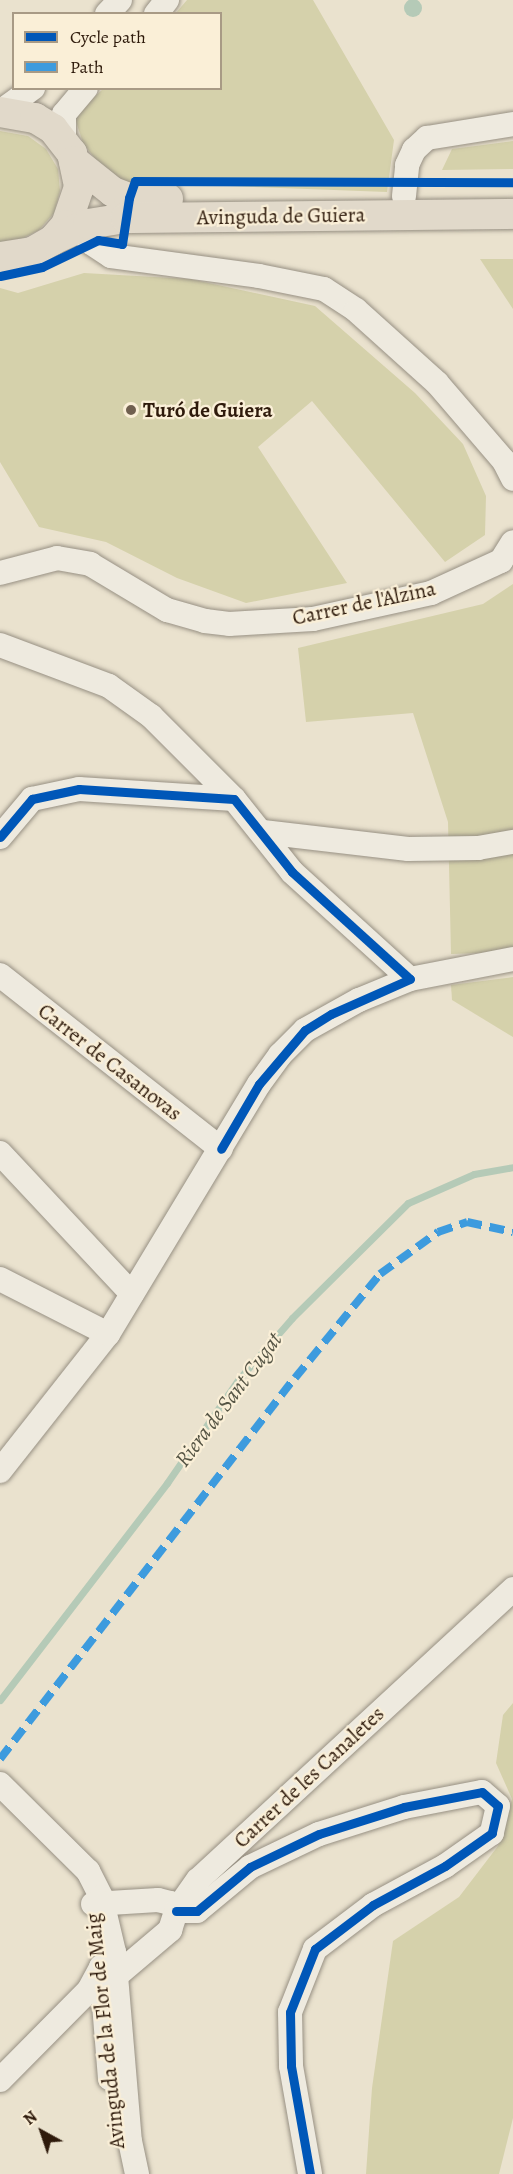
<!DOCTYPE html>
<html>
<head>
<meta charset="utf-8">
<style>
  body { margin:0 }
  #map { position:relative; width:513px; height:2174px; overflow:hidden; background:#eae2ce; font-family:Alegreya,serif }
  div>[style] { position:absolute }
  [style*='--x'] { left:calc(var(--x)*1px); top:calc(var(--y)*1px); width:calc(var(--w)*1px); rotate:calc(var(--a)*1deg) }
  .green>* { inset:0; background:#d5d1ab }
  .water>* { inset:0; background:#b5cab7 }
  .round { border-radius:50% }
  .stream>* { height:7px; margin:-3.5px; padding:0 3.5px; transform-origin:3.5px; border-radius:3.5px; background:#b5cab7 }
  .roads { filter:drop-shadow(0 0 2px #979083) drop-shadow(0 0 2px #979083) }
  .minor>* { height:24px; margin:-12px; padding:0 12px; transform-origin:12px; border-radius:12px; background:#eeeadf }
  .major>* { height:30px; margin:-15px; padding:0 15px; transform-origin:15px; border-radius:15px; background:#e1d9ca }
  .quiet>* { height:8px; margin-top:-4px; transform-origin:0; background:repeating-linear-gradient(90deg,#3d9bde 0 15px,transparent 0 23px) }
  .cycleway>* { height:9px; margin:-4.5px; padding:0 4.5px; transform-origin:4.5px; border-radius:4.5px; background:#0057b8 }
  .dots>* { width:16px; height:16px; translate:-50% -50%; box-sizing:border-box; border:3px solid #faefd7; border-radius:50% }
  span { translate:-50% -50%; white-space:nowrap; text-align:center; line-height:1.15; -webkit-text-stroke:4.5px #faefd7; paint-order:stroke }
  .street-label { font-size:21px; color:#2e1a0b }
  .poi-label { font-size:21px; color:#2e1a0b; font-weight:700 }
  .left { translate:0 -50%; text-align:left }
  .water-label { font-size:22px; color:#555444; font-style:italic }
  .legend { position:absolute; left:12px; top:12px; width:210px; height:78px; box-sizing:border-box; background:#faefd7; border:2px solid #a89a85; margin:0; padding:8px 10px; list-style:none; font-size:18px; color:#2e1a0b }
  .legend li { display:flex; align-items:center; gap:12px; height:30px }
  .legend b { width:30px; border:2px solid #a89a85 }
  .north { position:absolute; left:12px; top:2102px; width:60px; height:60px; -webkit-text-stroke:4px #faefd7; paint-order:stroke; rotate:320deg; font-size:16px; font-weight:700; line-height:24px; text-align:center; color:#2e1a0b }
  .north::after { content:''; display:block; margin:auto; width:21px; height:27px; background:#2e1a0b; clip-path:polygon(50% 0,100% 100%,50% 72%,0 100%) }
</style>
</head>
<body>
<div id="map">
  <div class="green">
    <div style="clip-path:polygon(187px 0,313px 0,394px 140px,387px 192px,121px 182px,103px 169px,83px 143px,74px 115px,103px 89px,220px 88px,220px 14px,176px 13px)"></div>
    <div style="clip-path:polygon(0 131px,28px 136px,46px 149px,58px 169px,60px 191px,54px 213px,39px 230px,19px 240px,0 242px)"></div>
    <div style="clip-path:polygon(513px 141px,513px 169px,442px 170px,452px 149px)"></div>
    <div style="clip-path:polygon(480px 259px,513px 259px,513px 309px)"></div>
    <div style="clip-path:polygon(84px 273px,190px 279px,315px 306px,415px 393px,463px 444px,486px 496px,485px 535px,445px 562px,312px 401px,258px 447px,347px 583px,246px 603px,177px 578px,106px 542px,39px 527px,0 462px,0 288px,18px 293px)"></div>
    <div style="clip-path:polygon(513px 584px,513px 952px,451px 954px,448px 822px,413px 713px,306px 722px,298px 648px,483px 604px)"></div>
    <div style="clip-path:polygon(513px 977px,513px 1037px,452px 1000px,451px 985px)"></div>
    <div style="clip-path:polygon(513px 1703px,513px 2118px,499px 2174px,366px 2174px,372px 2088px,393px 1941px,459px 1897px,498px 1846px,512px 1799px,496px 1763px,503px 1715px)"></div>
  </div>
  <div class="water">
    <div class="round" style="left:404px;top:-1px;width:18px;height:18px"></div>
  </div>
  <div class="stream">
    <div style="--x:0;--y:1700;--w:274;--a:-52.4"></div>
    <div style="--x:167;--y:1483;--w:125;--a:-55.4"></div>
    <div style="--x:238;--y:1380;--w:82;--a:-48.9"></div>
    <div style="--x:292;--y:1318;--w:163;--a:-44.8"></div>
    <div style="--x:408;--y:1203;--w:72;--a:-23.7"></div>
    <div style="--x:474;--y:1174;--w:40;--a:-10"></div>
  </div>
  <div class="roads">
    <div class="minor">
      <div style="--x:107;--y:14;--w:19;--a:-47"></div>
      <div style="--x:156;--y:14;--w:18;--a:-52"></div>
      <div style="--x:0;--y:112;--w:41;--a:-36"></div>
      <div style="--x:64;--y:141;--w:27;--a:-90"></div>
      <div style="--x:64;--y:114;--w:34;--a:-50"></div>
      <div style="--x:404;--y:196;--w:31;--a:-84"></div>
      <div style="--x:407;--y:165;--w:17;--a:-65"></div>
      <div style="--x:414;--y:150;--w:18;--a:-43"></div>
      <div style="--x:427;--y:138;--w:87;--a:-9.2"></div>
      <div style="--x:79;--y:229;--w:18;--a:49"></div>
      <div style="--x:91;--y:243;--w:24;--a:33"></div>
      <div style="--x:111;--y:256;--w:149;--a:7.7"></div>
      <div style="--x:259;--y:276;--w:66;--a:11.3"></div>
      <div style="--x:324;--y:289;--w:38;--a:33"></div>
      <div style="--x:356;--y:310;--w:109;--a:42"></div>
      <div style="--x:437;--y:383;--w:103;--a:49.3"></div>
      <div style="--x:504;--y:461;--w:20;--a:63"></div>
      <div style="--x:0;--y:573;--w:59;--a:-14.7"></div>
      <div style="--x:57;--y:558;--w:34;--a:10"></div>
      <div style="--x:90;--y:564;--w:90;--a:30.9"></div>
      <div style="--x:167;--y:610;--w:40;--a:16"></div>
      <div style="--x:205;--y:621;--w:24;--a:7"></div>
      <div style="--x:229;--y:624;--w:84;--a:-3.4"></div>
      <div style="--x:313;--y:619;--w:121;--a:-12.4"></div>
      <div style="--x:431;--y:593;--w:77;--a:-24.6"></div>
      <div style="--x:501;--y:561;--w:22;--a:-58"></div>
      <div style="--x:0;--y:645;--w:116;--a:20.6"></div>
      <div style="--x:109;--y:686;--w:52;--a:35.5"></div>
      <div style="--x:151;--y:716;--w:117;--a:45"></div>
      <div style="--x:234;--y:799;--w:93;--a:51.5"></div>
      <div style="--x:292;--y:872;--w:159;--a:42.2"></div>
      <div style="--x:263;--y:832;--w:146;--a:6.7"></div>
      <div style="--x:408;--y:849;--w:70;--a:-0.8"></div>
      <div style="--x:478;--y:848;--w:36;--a:-10"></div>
      <div style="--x:0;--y:837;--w:50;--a:-49.9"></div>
      <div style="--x:32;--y:799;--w:48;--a:-12"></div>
      <div style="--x:79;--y:789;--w:155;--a:3.7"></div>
      <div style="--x:0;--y:975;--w:281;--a:38.2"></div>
      <div style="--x:0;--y:1153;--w:193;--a:46.9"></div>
      <div style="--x:0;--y:1279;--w:121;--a:27"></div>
      <div style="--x:0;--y:1471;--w:174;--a:-51.8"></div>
      <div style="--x:108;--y:1334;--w:292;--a:-58.9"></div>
      <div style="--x:259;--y:1084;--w:36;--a:-54"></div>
      <div style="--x:280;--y:1055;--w:35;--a:-45"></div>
      <div style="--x:305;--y:1030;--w:62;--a:-29.1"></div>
      <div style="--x:359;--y:1000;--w:55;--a:-22.4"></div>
      <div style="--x:410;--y:979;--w:105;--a:-11"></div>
      <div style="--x:0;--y:1784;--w:124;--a:44.7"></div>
      <div style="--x:88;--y:1871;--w:29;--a:63"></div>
      <div style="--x:101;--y:1897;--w:57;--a:76.7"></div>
      <div style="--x:114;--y:1952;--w:190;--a:85.2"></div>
      <div style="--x:130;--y:2141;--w:34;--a:78"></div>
      <div style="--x:93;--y:1904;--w:65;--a:-3.5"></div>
      <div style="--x:158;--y:1900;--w:12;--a:14"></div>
      <div style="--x:170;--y:1903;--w:10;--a:53"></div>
      <div style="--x:176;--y:1911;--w:21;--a:0"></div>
      <div style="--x:197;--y:1911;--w:69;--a:-39.7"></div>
      <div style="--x:250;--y:1867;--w:76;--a:-25.6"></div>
      <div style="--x:319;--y:1834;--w:89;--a:-17.6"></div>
      <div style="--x:404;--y:1807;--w:79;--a:-10.9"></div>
      <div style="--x:482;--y:1792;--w:21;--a:41"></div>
      <div style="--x:498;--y:1806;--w:28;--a:103"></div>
      <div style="--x:492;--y:1833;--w:57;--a:144.9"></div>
      <div style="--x:445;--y:1866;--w:82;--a:151.6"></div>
      <div style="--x:373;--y:1905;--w:73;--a:142.8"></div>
      <div style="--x:315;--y:1949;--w:68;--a:111.6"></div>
      <div style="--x:290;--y:2012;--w:54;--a:88.9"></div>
      <div style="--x:291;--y:2066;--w:110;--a:80"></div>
      <div style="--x:101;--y:1967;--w:112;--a:85.4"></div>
      <div style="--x:102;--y:1977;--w:15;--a:-8"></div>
      <div style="--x:117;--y:1975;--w:70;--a:-40.3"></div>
      <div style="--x:170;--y:1930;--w:20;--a:-72"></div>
      <div style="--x:176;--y:1911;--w:38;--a:-55"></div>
      <div style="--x:198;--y:1880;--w:429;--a:-42.7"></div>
      <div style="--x:0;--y:2080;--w:127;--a:-45.3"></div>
      <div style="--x:89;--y:1990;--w:26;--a:-62"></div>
    </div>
    <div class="major">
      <div style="--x:0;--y:112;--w:36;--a:10"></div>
      <div style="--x:35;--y:118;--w:21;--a:31"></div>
      <div style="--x:53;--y:129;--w:31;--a:52"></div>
      <div style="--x:72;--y:153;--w:35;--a:78"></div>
      <div style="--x:79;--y:187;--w:40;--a:108.9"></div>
      <div style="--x:66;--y:225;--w:20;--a:131"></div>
      <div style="--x:53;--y:240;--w:24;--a:150"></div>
      <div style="--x:32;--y:252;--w:32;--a:171"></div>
      <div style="--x:74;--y:161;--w:50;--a:38.5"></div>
      <div style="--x:113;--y:192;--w:17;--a:21"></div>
      <div style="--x:129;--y:198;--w:39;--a:1"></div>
      <div style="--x:53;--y:240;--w:38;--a:-25"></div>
      <div style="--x:88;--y:224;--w:38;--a:-9"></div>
      <div style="--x:126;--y:218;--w:387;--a:-0.6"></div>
    </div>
  </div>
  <div class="quiet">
    <div style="--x:0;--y:1759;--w:482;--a:-52.3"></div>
    <div style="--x:295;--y:1378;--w:134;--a:-50.7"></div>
    <div style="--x:380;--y:1274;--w:72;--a:-35.9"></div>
    <div style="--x:438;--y:1232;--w:31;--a:-19"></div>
    <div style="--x:467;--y:1222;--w:47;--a:12.3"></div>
  </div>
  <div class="cycleway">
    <div style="--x:0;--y:276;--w:43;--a:-12.1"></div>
    <div style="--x:42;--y:267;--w:62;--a:-25.7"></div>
    <div style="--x:98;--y:240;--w:24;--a:9"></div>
    <div style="--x:122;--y:244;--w:47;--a:-81.3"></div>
    <div style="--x:129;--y:198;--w:18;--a:-71"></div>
    <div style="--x:135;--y:181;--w:378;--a:0.2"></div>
    <div style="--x:0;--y:837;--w:50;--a:-49.9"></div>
    <div style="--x:32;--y:799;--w:48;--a:-12"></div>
    <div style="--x:79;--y:789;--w:155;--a:3.7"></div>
    <div style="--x:234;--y:799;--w:93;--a:51.5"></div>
    <div style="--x:292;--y:872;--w:159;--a:42.2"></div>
    <div style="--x:410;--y:979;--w:86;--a:156.1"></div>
    <div style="--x:331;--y:1014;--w:31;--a:148"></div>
    <div style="--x:305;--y:1030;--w:71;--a:130.4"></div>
    <div style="--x:259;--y:1084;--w:75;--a:120.3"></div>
    <div style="--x:176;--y:1911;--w:21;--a:0"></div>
    <div style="--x:197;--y:1911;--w:69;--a:-39.7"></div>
    <div style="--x:250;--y:1867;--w:76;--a:-25.6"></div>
    <div style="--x:319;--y:1834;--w:89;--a:-17.6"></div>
    <div style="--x:404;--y:1807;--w:79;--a:-10.9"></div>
    <div style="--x:482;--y:1792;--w:21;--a:41"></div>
    <div style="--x:498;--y:1806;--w:28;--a:103"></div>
    <div style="--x:492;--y:1833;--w:57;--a:144.9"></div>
    <div style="--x:445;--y:1866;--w:82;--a:151.6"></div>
    <div style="--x:373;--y:1905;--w:73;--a:142.8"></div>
    <div style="--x:315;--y:1949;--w:68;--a:111.6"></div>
    <div style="--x:290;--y:2012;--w:54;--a:88.9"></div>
    <div style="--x:291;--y:2066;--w:110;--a:80"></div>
  </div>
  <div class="dots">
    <div style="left:131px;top:410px;background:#70604f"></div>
  </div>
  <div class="street-label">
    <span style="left:281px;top:216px;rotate:-1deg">Avinguda de Guiera</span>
    <span style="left:364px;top:603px;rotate:-12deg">Carrer de l'Alzina</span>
    <span style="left:110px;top:1062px;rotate:38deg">Carrer de Casanovas</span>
    <span style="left:309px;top:1777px;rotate:-43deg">Carrer de les Canaletes</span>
    <span style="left:105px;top:2031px;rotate:-96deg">Avinguda de la Flor de Maig</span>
  </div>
  <div class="poi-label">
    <span class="left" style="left:143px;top:410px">Turó de Guiera</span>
  </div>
  <div class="water-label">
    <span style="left:229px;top:1400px;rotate:-53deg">Riera de Sant Cugat</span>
  </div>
  <ul class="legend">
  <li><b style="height:8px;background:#0057b8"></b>Cycle path</li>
  <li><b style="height:8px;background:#3d9bde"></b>Path</li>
  </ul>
  <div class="north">N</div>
</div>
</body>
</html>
